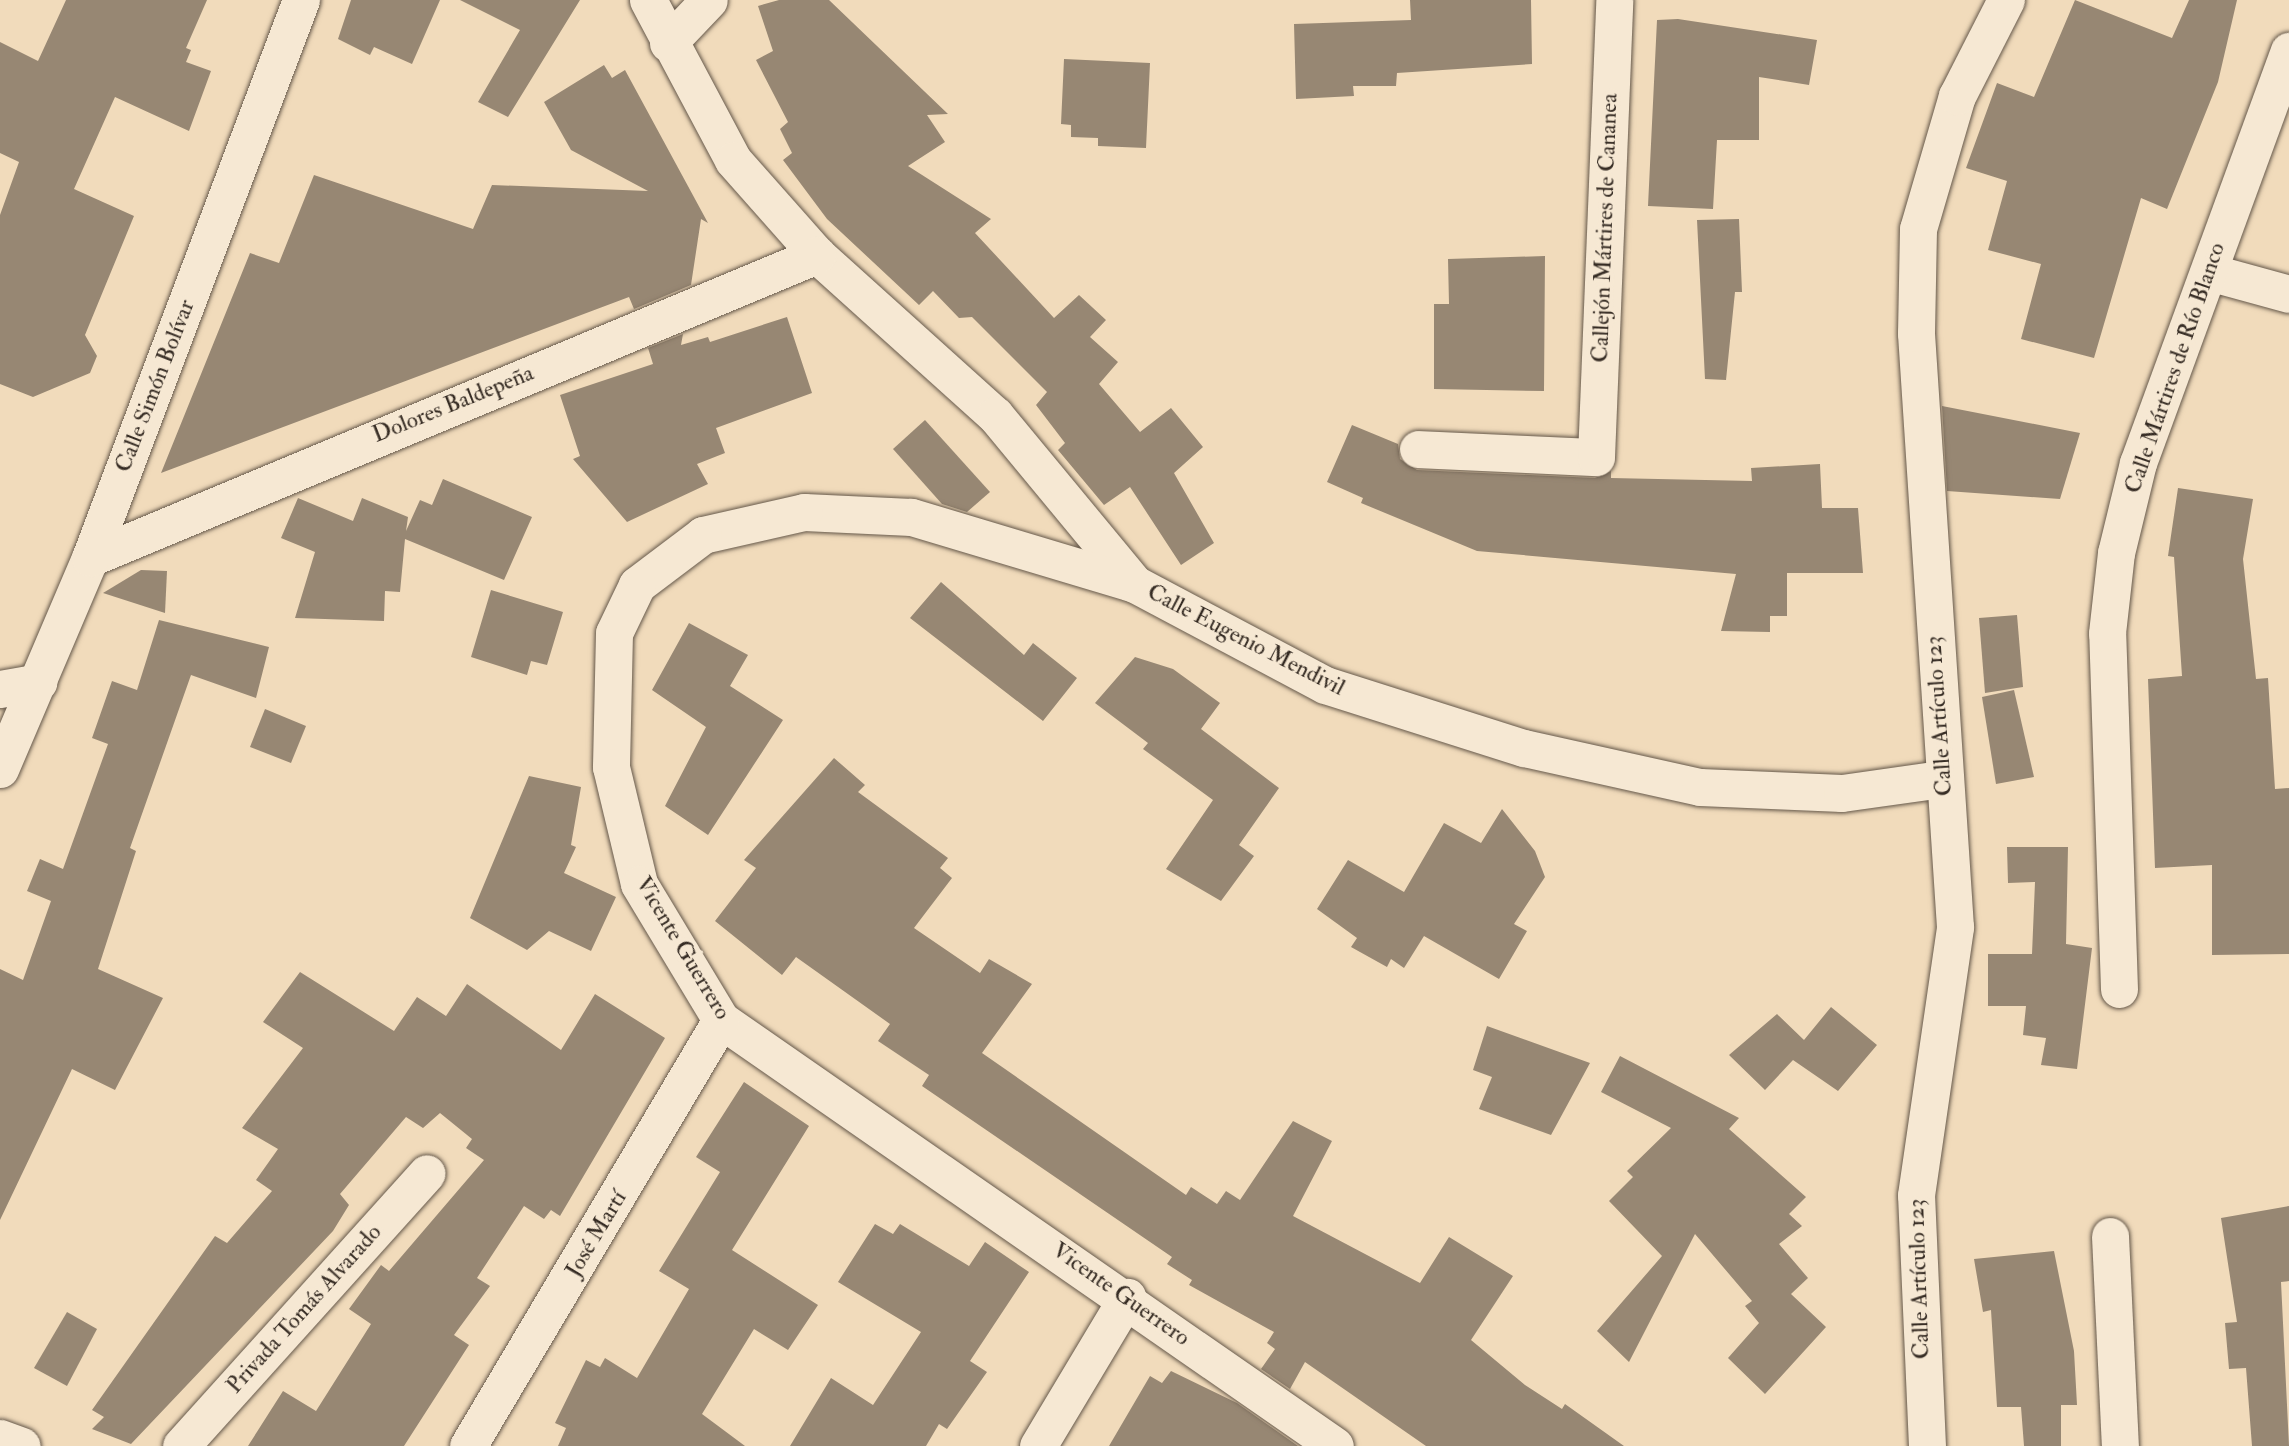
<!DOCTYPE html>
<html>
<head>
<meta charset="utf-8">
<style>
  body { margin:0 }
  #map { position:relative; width:2289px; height:1446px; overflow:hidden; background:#f1dbbb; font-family:"IM FELL Double Pica",serif }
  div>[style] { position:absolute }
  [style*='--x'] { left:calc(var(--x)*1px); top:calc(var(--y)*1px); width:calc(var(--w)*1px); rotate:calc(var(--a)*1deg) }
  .building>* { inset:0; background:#978773 }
  .roads { filter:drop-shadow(0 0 2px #65584a) drop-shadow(0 0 2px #65584a) }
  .minor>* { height:37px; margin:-18.5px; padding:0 18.5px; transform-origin:18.5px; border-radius:18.5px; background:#f6e8d3 }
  span { translate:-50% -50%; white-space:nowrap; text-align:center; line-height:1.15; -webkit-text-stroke:7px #f6e8d3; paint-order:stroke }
  .street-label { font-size:23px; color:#362c24 }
</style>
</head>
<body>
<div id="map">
  <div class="building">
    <div style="clip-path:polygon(66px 0,207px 0,186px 48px,191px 50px,186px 62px,211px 71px,189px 131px,115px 97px,74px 189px,134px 216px,85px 335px,97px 356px,90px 373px,33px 397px,0 384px,0 215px,19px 162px,0 153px,0 42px,38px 61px)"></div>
    <div style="clip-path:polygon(351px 0,440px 0,412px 64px,374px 47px,370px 55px,338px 39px)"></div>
    <div style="clip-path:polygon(460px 0,580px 0,508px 117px,478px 102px,520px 30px)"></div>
    <div style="clip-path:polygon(779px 0,829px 0,948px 114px,927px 115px,945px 142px,908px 166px,991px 219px,975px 233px,1054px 318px,1079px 295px,1106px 320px,1090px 337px,1118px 362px,1099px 384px,1140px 432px,1171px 408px,1203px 447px,1174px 473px,1214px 543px,1181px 565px,1130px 487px,1104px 505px,1058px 450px,1065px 443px,1036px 405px,1047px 392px,972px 317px,959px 318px,933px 291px,919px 305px,827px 219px,783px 160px,792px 153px,780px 129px,788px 122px,756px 60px,773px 51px,758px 6px)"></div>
    <div style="clip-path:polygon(1410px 0,1531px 0,1532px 64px,1397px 73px,1396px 86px,1353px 86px,1354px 96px,1296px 99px,1294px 24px,1411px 20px)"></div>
    <div style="clip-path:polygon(2075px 0,2172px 38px,2189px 0,2237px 0,2218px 82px,2167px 209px,2141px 198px,2094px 358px,2021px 339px,2041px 264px,1988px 250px,2007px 181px,1966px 168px,1997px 83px,2034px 97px)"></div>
    <div style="clip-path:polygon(1678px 19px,1817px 40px,1809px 85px,1759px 77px,1759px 140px,1717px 140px,1713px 209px,1648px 206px,1657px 20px)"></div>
    <div style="clip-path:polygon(1064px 59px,1150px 63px,1146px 148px,1098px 146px,1098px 138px,1071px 137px,1071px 125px,1061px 124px)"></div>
    <div style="clip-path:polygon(604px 65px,612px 78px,625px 70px,708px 223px,701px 219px,691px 285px,634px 309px,629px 297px,161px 473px,250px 253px,279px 263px,314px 175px,473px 229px,492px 185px,648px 191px,571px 150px,544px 102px)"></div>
    <div style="clip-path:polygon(1739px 219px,1742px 292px,1735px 292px,1726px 380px,1705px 379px,1697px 220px)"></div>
    <div style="clip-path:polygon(1545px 256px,1544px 391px,1434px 389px,1434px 304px,1449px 304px,1448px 259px)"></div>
    <div style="clip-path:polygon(787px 317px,812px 393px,716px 428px,725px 453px,697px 464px,708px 484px,627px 522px,573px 459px,580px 456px,560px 395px,653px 364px,648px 348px,683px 334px,681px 345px,708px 337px,710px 342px)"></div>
    <div style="clip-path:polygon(1942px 406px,2080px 433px,2060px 499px,1947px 491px)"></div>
    <div style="clip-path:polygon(925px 420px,990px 492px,967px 512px,942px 504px,893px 449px)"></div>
    <div style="clip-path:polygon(1352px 425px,1398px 444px,1400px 459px,1417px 470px,1595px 478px,1611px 471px,1611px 478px,1752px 481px,1751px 468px,1820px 464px,1822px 508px,1858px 508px,1863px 573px,1787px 573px,1787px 616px,1770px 616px,1770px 632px,1721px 631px,1736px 574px,1477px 551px,1361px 503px,1363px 498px,1327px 482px)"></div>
    <div style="clip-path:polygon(443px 479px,532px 517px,504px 580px,405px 539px,400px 592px,385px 591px,384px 621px,295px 618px,315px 552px,281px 538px,298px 498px,353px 521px,362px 498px,408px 517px,406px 531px,420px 500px,432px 505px)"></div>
    <div style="clip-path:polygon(2178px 488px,2253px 499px,2243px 559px,2256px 679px,2268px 678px,2275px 789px,2289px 788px,2289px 954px,2212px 955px,2212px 865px,2155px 868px,2148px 679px,2182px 676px,2174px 557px,2168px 556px)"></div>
    <div style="clip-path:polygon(141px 570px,167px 571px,165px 613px,103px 593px)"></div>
    <div style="clip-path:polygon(941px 582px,1024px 655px,1033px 643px,1077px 678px,1043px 721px,910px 618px)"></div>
    <div style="clip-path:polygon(491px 590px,563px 612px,547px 665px,531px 661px,527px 675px,471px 657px)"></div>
    <div style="clip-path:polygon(2017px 615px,2023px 687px,1985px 693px,1979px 618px)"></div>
    <div style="clip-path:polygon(159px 620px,269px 647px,256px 698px,191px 675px,130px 848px,136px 851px,98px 969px,163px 998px,115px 1090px,72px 1069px,0 1220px,0 969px,23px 980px,51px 901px,27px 891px,40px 859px,63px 869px,108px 744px,92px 738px,112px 681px,137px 690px)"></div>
    <div style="clip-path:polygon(689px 623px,748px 655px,730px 686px,783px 720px,708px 835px,665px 806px,706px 727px,652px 690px)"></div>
    <div style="clip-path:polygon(1135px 657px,1173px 669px,1220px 703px,1201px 729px,1279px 788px,1239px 845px,1254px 856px,1221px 901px,1166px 869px,1213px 800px,1143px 749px,1148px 743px,1095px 703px)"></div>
    <div style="clip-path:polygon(2014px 690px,2034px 777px,1996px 784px,1982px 697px)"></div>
    <div style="clip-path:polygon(265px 709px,306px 726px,291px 763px,250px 747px)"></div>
    <div style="clip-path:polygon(834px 758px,865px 785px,858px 792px,948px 858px,940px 868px,952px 878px,914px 928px,980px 973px,989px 959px,1032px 984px,982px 1053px,1186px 1195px,1191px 1187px,1217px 1204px,1226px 1191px,1240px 1200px,1293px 1121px,1332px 1141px,1293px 1216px,1420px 1283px,1449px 1237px,1513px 1276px,1471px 1340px,1525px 1385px,1562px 1409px,1565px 1404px,1624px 1446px,1426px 1446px,1305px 1362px,1290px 1389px,1261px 1369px,1275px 1349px,1267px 1343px,1274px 1332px,1189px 1285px,1192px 1280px,1167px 1264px,1172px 1257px,922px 1086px,929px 1075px,878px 1041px,890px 1024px,796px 957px,782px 975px,715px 921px,756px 868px,744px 860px)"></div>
    <div style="clip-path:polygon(529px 776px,581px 787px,571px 845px,576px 847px,564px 873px,616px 897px,591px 951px,549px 931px,527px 950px,470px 918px)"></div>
    <div style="clip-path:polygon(1502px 809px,1535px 851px,1545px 877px,1514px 924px,1527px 931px,1499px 979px,1424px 936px,1404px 968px,1391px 959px,1387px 967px,1351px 947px,1357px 938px,1317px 909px,1348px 860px,1404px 892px,1444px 823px,1481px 843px)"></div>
    <div style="clip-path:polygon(2007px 847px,2068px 847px,2066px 944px,2092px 948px,2077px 1069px,2041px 1065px,2046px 1038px,2023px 1035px,2026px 1006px,1988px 1006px,1988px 954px,2032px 954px,2035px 882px,2008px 883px)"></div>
    <div style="clip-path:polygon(300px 972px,394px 1031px,417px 997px,446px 1016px,467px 984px,561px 1050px,595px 994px,665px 1038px,560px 1216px,551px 1210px,544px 1219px,524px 1206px,477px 1278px,490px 1286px,454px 1335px,469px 1345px,404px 1446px,248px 1446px,283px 1391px,316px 1411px,371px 1324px,349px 1309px,381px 1265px,389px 1271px,484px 1160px,466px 1148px,472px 1139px,440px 1113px,423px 1128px,406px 1117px,340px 1194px,349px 1205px,333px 1231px,131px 1444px,92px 1429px,104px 1417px,92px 1410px,215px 1236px,227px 1243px,272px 1191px,256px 1180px,278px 1149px,242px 1128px,303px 1048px,263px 1022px)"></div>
    <div style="clip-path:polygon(1831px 1007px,1877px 1045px,1838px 1091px,1793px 1060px,1765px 1090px,1729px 1055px,1777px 1014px,1804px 1040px)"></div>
    <div style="clip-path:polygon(1487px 1026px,1590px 1063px,1551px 1135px,1479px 1109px,1492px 1077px,1473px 1070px)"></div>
    <div style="clip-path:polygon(1620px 1056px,1739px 1118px,1729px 1129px,1806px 1197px,1789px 1214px,1802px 1226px,1779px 1244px,1808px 1278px,1791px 1294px,1826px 1327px,1765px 1394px,1728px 1358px,1759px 1323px,1745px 1306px,1752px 1301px,1695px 1234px,1629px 1362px,1597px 1331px,1662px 1256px,1609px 1201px,1633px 1177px,1627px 1171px,1671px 1128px,1601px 1092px)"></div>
    <div style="clip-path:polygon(744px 1082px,809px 1126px,732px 1250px,818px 1305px,788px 1350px,754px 1329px,702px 1414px,745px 1446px,558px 1446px,566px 1428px,555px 1423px,586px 1360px,600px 1367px,605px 1358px,637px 1378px,689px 1289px,659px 1271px,720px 1172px,696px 1157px)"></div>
    <div style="clip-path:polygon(2289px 1206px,2289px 1281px,2281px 1282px,2289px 1446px,2252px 1446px,2246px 1368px,2229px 1369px,2225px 1323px,2237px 1322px,2221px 1218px)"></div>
    <div style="clip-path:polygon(875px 1224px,893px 1234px,900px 1224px,969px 1266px,985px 1242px,1029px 1272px,970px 1361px,987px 1372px,947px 1429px,939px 1424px,926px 1446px,790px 1446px,831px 1378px,873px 1405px,921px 1332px,838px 1282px)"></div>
    <div style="clip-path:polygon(2054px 1251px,2074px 1351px,2077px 1405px,2061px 1405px,2061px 1446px,2024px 1446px,2021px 1407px,1997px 1407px,1991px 1310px,1983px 1312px,1974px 1259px)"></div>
    <div style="clip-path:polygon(67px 1312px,97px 1329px,67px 1386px,34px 1368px)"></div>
    <div style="clip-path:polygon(1171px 1371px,1237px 1403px,1298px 1446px,1109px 1446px,1150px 1376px,1162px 1383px)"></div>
  </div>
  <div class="roads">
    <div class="minor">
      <div style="--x:648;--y:0;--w:181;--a:62"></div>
      <div style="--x:733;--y:160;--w:127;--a:48.5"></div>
      <div style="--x:817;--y:255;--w:239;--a:42"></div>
      <div style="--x:995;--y:415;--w:219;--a:50.4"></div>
      <div style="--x:1135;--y:584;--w:215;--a:28"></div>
      <div style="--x:1325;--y:685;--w:209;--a:17.6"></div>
      <div style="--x:1524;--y:748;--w:180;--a:12.5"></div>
      <div style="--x:1700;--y:787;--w:142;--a:2.4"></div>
      <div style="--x:1842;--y:793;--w:101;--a:-8"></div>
      <div style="--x:668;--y:43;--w:59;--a:-46.4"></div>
      <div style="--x:2209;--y:272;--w:83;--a:15.4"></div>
      <div style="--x:1418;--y:449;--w:178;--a:2.6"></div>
      <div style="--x:1596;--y:457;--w:457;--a:-87.7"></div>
      <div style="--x:90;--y:558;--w:788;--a:-22.63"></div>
      <div style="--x:1135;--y:584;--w:234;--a:-163.3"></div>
      <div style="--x:911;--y:517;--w:107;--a:-177.3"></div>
      <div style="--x:804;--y:512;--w:104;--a:167.2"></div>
      <div style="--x:703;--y:535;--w:83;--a:142.9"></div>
      <div style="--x:637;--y:585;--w:53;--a:115.6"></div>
      <div style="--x:614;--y:633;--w:134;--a:91.3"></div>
      <div style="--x:611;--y:767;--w:120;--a:76.5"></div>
      <div style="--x:639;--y:884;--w:159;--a:58.9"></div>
      <div style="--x:721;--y:1020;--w:747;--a:34.75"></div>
      <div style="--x:0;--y:689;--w:39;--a:-10"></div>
      <div style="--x:0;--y:769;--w:229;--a:-66.9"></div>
      <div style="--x:90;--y:558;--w:597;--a:-69.29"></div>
      <div style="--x:2119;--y:989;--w:356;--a:-91.9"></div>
      <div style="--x:2107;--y:633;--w:81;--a:-83.6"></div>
      <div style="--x:2116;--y:553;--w:93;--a:-76.3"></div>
      <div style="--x:2138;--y:463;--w:439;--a:-69.9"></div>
      <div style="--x:2110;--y:1236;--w:210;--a:87.3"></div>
      <div style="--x:0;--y:1438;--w:23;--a:20"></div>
      <div style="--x:181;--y:1446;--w:367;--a:-48"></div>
      <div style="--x:468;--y:1446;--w:495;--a:-59.3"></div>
      <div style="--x:1038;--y:1446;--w:174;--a:-59.1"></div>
      <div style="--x:1927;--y:1446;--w:251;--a:-92.5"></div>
      <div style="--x:1916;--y:1195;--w:271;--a:-81.7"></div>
      <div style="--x:1955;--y:927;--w:595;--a:-93.76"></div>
      <div style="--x:1916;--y:333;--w:104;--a:-88.9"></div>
      <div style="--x:1918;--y:229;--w:139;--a:-73.7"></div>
      <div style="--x:1957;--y:96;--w:108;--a:-63"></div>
    </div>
  </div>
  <div class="street-label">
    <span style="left:1605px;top:228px;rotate:-88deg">Callejón Mártires de Cananea</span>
    <span style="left:2175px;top:368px;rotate:-71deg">Calle Mártires de Río Blanco</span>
    <span style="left:155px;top:386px;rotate:-69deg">Calle Simón Bolívar</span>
    <span style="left:453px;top:404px;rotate:-22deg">Dolores Baldepeña</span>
    <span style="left:1246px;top:640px;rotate:27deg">Calle Eugenio Mendivil</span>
    <span style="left:1939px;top:716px;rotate:-94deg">Calle Artículo 123</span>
    <span style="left:683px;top:948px;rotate:59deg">Vicente Guerrero</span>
    <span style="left:596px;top:1234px;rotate:-59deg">José Martí</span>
    <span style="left:1919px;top:1279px;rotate:-92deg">Calle Artículo 123</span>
    <span style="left:1121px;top:1294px;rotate:35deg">Vicente Guerrero</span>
    <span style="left:304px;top:1309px;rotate:-48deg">Privada Tomás Alvarado</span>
  </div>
</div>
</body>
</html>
